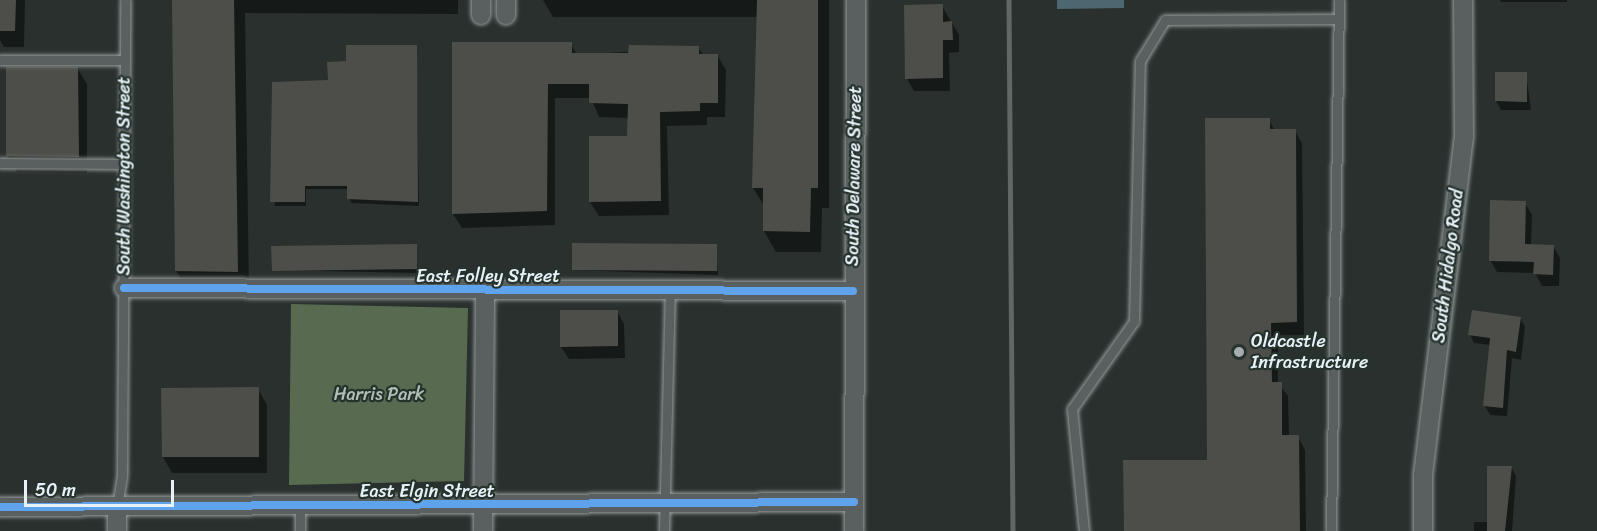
<!DOCTYPE html>
<html>
<head>
<meta charset="utf-8">
<style>
  body { margin:0 }
  #map { position:relative; width:1597px; height:531px; overflow:hidden; background:#29302d; font-family:Sriracha,sans-serif }
  div>[style] { position:absolute }
  [style*='--x'] { left:calc(var(--x)*1px); top:calc(var(--y)*1px); width:calc(var(--w)*1px); rotate:calc(var(--a)*1deg) }
  .green>* { inset:0; background:#586a50 }
  .water>* { inset:0; background:#4c676f }
  .shadow>* { inset:0; background:#0007 }
  .building>* { inset:0; background:#4d4e4a }
  .roads { filter:drop-shadow(0 0 2px #959a9a) drop-shadow(0 0 2px #959a9a) }
  .service>* { height:9px; margin:-4.5px; padding:0 4.5px; transform-origin:4.5px; border-radius:4.5px; background:#5a6060 }
  .minor>* { height:18px; margin:-9px; padding:0 9px; transform-origin:9px; border-radius:9px; background:#5a6060 }
  .rail>* { height:4.5px; margin:-2.25px; padding:0 2.25px; transform-origin:2.25px; border-radius:2.25px; background:#626665 }
  .cycleway>* { height:8px; margin:-4px; padding:0 4px; transform-origin:4px; border-radius:4px; background:#60a3ed }
  .dots>* { width:16px; height:16px; translate:-50% -50%; box-sizing:border-box; border:3px solid #26332d; border-radius:50% }
  span { translate:-50% -50%; white-space:nowrap; text-align:center; line-height:1.15; -webkit-text-stroke:4.5px #26332d; paint-order:stroke }
  .street-label { font-size:18px; color:#e8f1f8 }
  .poi-label { font-size:18px; color:#e8f1f8 }
  .left { translate:0 -50%; text-align:left }
  .park-label { font-size:18px; color:#b1bfb7 }
  .scale { position:absolute; left:24px; top:480px; width:150px; height:27px; box-sizing:border-box; border:3px solid #e8f1f8; border-top:0; padding-left:8px; font-size:18px; line-height:21px; white-space:nowrap; color:#e8f1f8; -webkit-text-stroke:4px #26332d; paint-order:stroke }
</style>
</head>
<body>
<div id="map">
  <div class="green">
    <div style="clip-path:polygon(291px 304px,468px 308px,464px 481px,289px 485px)"></div>
  </div>
  <div class="water">
    <div style="clip-path:polygon(1057px 0,1124px 0,1124px 8px,1057px 9px)"></div>
  </div>
  <div class="shadow">
    <div style="clip-path:polygon(0 0,25px 0,24px 47px,4px 47px,0 40px)"></div>
    <div style="clip-path:polygon(174px 0,458px 0,458px 14px,245px 13px,249px 291px,188px 291px,176px 271px)"></div>
    <div style="clip-path:polygon(543px 0,829px 0,829px 208px,822px 208px,821px 252px,776px 252px,764px 231px,765px 207px,753px 188px,758px 17px,553px 17px)"></div>
    <div style="clip-path:polygon(1500px 0,1567px 0,1567px 2px,1501px 2px)"></div>
    <div style="clip-path:polygon(942px 6px,959px 35px,959px 52px,949px 53px,950px 91px,914px 91px,907px 79px)"></div>
    <div style="clip-path:polygon(571px 44px,577px 55px,698px 47px,703px 55px,717px 55px,726px 70px,725px 117px,707px 117px,707px 125px,667px 126px,669px 215px,599px 216px,590px 202px,629px 138px,629px 118px,599px 117px,591px 98px,555px 98px,555px 225px,462px 228px,453px 214px)"></div>
    <div style="clip-path:polygon(416px 46px,419px 206px,351px 203px,348px 189px,306px 189px,306px 206px,274px 206px,329px 82px,347px 63px)"></div>
    <div style="clip-path:polygon(77px 68px,87px 84px,87px 173px,17px 172px,8px 156px)"></div>
    <div style="clip-path:polygon(1526px 74px,1531px 110px,1501px 110px,1496px 101px)"></div>
    <div style="clip-path:polygon(1269px 120px,1275px 131px,1295px 131px,1302px 143px,1304px 335px,1278px 335px,1278px 383px,1288px 396px,1289px 437px,1298px 437px,1305px 450px,1306px 531px,1126px 531px,1209px 461px)"></div>
    <div style="clip-path:polygon(1525px 203px,1532px 215px,1531px 245px,1553px 246px,1560px 258px,1559px 286px,1542px 286px,1535px 273px,1497px 272px,1490px 260px)"></div>
    <div style="clip-path:polygon(416px 246px,418px 273px,273px 270px)"></div>
    <div style="clip-path:polygon(716px 246px,718px 275px,573px 270px)"></div>
    <div style="clip-path:polygon(617px 311px,624px 324px,625px 358px,569px 359px,561px 347px)"></div>
    <div style="clip-path:polygon(1520px 318px,1525px 327px,1521px 360px,1512px 358px,1507px 416px,1490px 415px,1485px 406px,1491px 345px,1474px 343px,1470px 334px)"></div>
    <div style="clip-path:polygon(258px 389px,267px 405px,267px 473px,172px 473px,163px 457px)"></div>
    <div style="clip-path:polygon(1511px 467px,1516px 476px,1512px 531px,1474px 531px,1474px 522px,1488px 522px)"></div>
  </div>
  <div class="building">
    <div style="clip-path:polygon(0 0,16px 0,15px 31px,0 31px)"></div>
    <div style="clip-path:polygon(172px 0,234px 0,238px 272px,175px 271px)"></div>
    <div style="clip-path:polygon(757px 0,818px 0,818px 188px,811px 188px,810px 232px,763px 231px,763px 188px,752px 188px)"></div>
    <div style="clip-path:polygon(943px 4px,943px 22px,952px 21px,953px 40px,943px 40px,943px 78px,905px 79px,904px 5px)"></div>
    <div style="clip-path:polygon(452px 42px,572px 42px,572px 53px,628px 53px,629px 45px,699px 46px,699px 54px,718px 54px,718px 103px,700px 103px,700px 111px,660px 112px,661px 201px,589px 202px,589px 136px,627px 136px,628px 104px,589px 103px,589px 84px,548px 84px,547px 211px,452px 214px)"></div>
    <div style="clip-path:polygon(346px 45px,417px 45px,418px 202px,347px 199px,347px 186px,305px 186px,305px 202px,270px 202px,272px 82px,328px 80px,327px 62px,346px 61px)"></div>
    <div style="clip-path:polygon(6px 67px,78px 67px,79px 157px,6px 156px)"></div>
    <div style="clip-path:polygon(1495px 72px,1527px 72px,1527px 102px,1495px 101px)"></div>
    <div style="clip-path:polygon(1205px 118px,1270px 118px,1270px 129px,1296px 129px,1297px 322px,1271px 323px,1272px 382px,1282px 382px,1282px 435px,1299px 435px,1300px 531px,1124px 531px,1123px 460px,1207px 460px)"></div>
    <div style="clip-path:polygon(1490px 200px,1526px 201px,1525px 244px,1554px 245px,1553px 275px,1533px 274px,1534px 262px,1489px 261px)"></div>
    <div style="clip-path:polygon(572px 243px,717px 244px,717px 271px,572px 270px)"></div>
    <div style="clip-path:polygon(417px 244px,417px 269px,272px 271px,271px 246px)"></div>
    <div style="clip-path:polygon(560px 310px,618px 310px,618px 346px,560px 347px)"></div>
    <div style="clip-path:polygon(1472px 310px,1521px 317px,1516px 352px,1507px 350px,1503px 408px,1483px 406px,1490px 338px,1468px 335px)"></div>
    <div style="clip-path:polygon(259px 387px,259px 457px,162px 457px,161px 388px)"></div>
    <div style="clip-path:polygon(1487px 466px,1512px 466px,1505px 531px,1487px 531px)"></div>
  </div>
  <div class="roads">
    <div class="service">
      <div style="--x:0;--y:60;--w:125;--a:0"></div>
      <div style="--x:0;--y:163;--w:124;--a:0.5"></div>
      <div style="--x:117;--y:507;--w:32;--a:-81"></div>
      <div style="--x:122;--y:475;--w:475;--a:-89.6"></div>
      <div style="--x:300;--y:531;--w:24;--a:-90"></div>
      <div style="--x:664;--y:531;--w:240;--a:-88.6"></div>
      <div style="--x:1084;--y:531;--w:123;--a:-95.6"></div>
      <div style="--x:1072;--y:409;--w:108;--a:-54.8"></div>
      <div style="--x:1134;--y:321;--w:260;--a:-88.7"></div>
      <div style="--x:1140;--y:61;--w:48;--a:-58.6"></div>
      <div style="--x:1165;--y:20;--w:173;--a:-0.3"></div>
      <div style="--x:1331;--y:531;--w:531;--a:-89.14"></div>
    </div>
    <div class="minor">
      <div style="--x:481;--y:0;--w:15;--a:90"></div>
      <div style="--x:506;--y:15;--w:15;--a:-90"></div>
      <div style="--x:124;--y:288;--w:729;--a:0.24"></div>
      <div style="--x:0;--y:507;--w:854;--a:-0.34"></div>
      <div style="--x:117;--y:531;--w:24;--a:-90"></div>
      <div style="--x:483;--y:531;--w:240;--a:-89.5"></div>
      <div style="--x:854;--y:531;--w:531;--a:-89.78"></div>
      <div style="--x:1423;--y:531;--w:56;--a:-90"></div>
      <div style="--x:1423;--y:475;--w:340;--a:-83.1"></div>
      <div style="--x:1464;--y:137;--w:137;--a:-90.4"></div>
    </div>
  </div>
  <div class="rail">
    <div style="--x:1009;--y:0;--w:531;--a:89.57"></div>
  </div>
  <div class="cycleway">
    <div style="--x:124;--y:288;--w:729;--a:0.24"></div>
    <div style="--x:0;--y:507;--w:854;--a:-0.34"></div>
  </div>
  <div class="dots">
    <div style="left:1239px;top:352px;background:#a5adb1"></div>
  </div>
  <div class="street-label">
    <span style="left:124px;top:176px;rotate:-90deg">South Washington Street</span>
    <span style="left:854px;top:176px;rotate:-89deg">South Delaware Street</span>
    <span style="left:1448px;top:266px;rotate:-83deg">South Hidalgo Road</span>
    <span style="left:488px;top:276px">East Folley Street</span>
    <span style="left:427px;top:491px">East Elgin Street</span>
  </div>
  <div class="poi-label">
    <span class="left" style="left:1251px;top:352px">Oldcastle<br>Infrastructure</span>
  </div>
  <div class="park-label">
    <span style="left:379px;top:394px">Harris Park</span>
  </div>
  <div class="scale">50 m</div>
</div>
</body>
</html>
